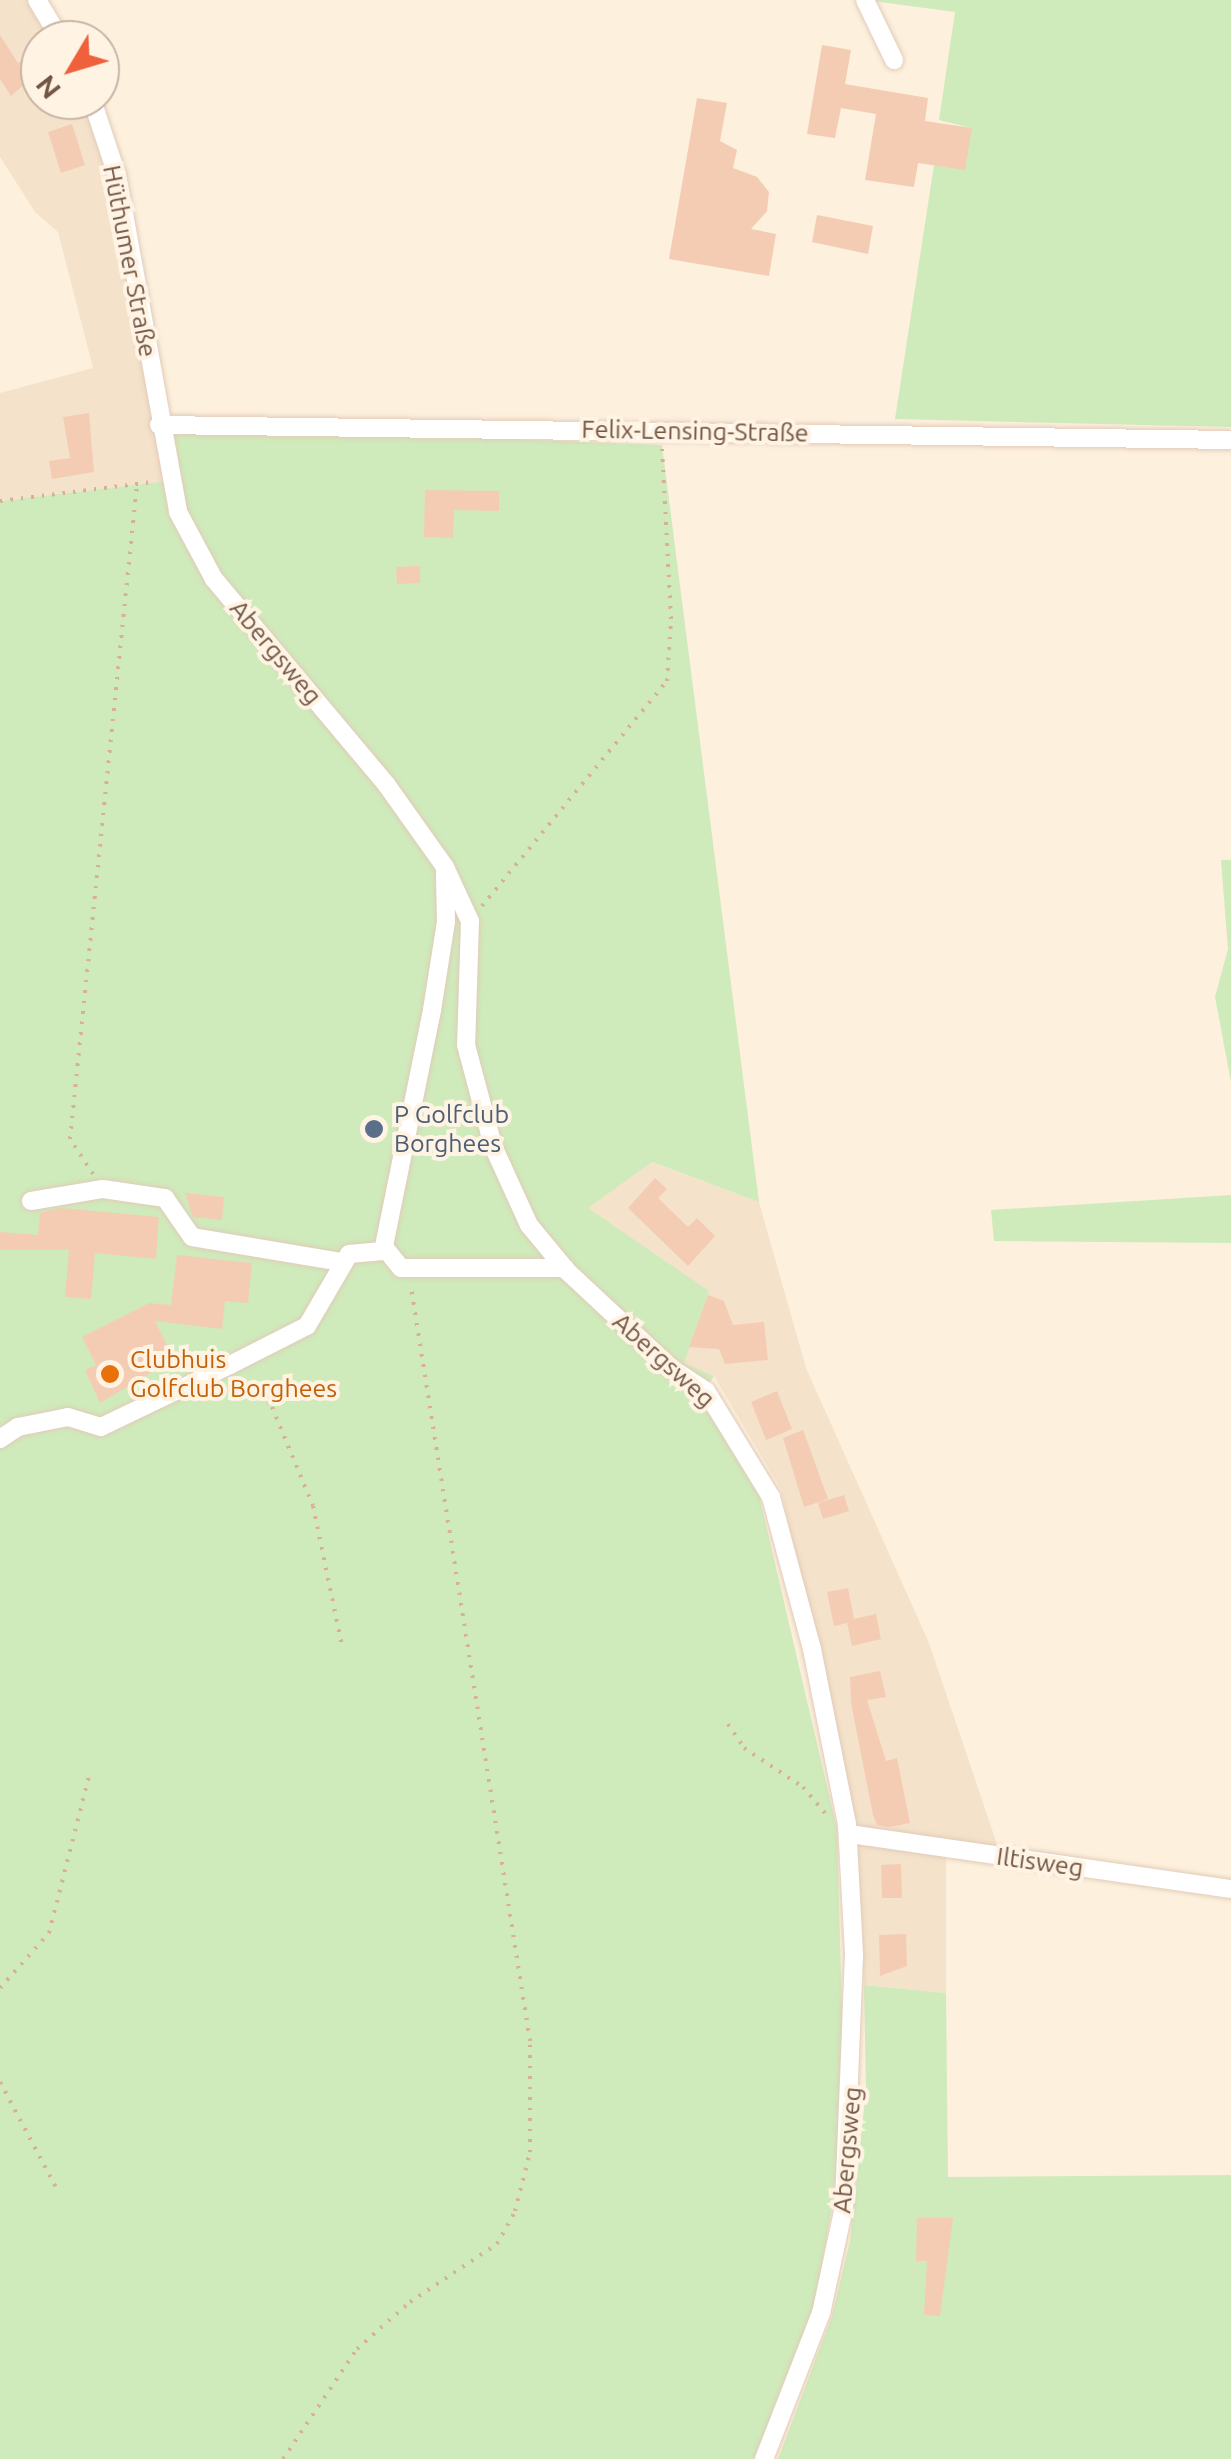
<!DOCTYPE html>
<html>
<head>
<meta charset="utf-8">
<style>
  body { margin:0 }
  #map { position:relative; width:1231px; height:2459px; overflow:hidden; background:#fdf0dd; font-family:Ubuntu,sans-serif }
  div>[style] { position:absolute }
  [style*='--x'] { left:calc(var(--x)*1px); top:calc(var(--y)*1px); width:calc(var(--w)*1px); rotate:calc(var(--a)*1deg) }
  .residential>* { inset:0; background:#f5e2cb }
  .green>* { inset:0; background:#cfebbb }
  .building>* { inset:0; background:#f4ccb3 }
  .path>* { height:4px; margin-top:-2px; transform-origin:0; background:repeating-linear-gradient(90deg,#d8af97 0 2.5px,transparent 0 10.5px) }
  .roads { filter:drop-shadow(0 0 2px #e1cbb9) drop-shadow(0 0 2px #e1cbb9) }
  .minor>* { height:18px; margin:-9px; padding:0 9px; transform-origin:9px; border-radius:9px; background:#fff }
  .dots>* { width:28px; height:28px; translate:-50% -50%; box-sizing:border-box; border:5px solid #fff4e4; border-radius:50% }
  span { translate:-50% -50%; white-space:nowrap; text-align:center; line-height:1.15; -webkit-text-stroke:8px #fff4e4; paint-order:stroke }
  .street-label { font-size:25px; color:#735545 }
  .service-label { font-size:25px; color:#4e5e75 }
  .left { translate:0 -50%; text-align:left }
  .food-label { font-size:25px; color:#c56008 }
  .north { position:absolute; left:20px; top:20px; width:100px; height:100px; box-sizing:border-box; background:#fff4e4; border:2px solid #c7b4a4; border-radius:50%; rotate:232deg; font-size:28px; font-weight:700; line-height:40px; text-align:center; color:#735545 }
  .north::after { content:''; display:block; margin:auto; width:35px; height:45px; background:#ef613a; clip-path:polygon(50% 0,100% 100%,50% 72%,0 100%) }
</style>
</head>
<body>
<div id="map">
  <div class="residential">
    <div style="clip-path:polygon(0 0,37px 0,61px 40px,40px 40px,40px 100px,92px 100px,117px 175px,168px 481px,0 501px,0 393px,93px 368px,58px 232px,35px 212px,0 157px)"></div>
    <div style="clip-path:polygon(651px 1162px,759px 1202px,806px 1368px,929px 1643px,999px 1850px,946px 1853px,946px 1993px,864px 1985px,857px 1828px,781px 1489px,714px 1376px,684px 1363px,587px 1208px)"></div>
  </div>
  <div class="green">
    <div style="clip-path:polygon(865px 0,1231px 0,1231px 427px,895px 419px,934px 165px,971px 128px,939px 120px,955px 12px)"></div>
    <div style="clip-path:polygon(159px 425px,662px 445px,759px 1202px,652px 1162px,588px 1208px,709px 1291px,684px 1363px,714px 1376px,698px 1399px,741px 1458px,759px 1495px,837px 1829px,844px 2090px,833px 2202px,814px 2309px,754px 2459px,0 2459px,0 501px,167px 481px)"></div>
    <div style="clip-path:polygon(1221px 860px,1231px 860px,1231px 1082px,1215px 997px,1228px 949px)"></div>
    <div style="clip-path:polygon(1231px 1195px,1231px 1243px,994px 1241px,991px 1210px)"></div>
    <div style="clip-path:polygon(864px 1985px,946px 1993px,948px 2177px,1231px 2175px,1231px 2459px,778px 2459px,832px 2316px,850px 2241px,866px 2090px)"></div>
  </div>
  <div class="building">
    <div style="clip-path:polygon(0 35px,18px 63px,30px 55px,40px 71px,11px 96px,0 79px)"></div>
    <div style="clip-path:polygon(822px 45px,851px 50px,845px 84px,928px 98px,925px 121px,972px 128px,965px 170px,918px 163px,914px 187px,865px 180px,876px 114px,841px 108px,835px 138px,807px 134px)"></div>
    <div style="clip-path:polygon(697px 98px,727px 103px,720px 141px,737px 150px,733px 168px,757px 177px,769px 192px,767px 211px,751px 229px,776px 234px,769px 276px,669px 259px)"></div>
    <div style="clip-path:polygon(72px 124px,85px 165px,61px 173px,48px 132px)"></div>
    <div style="clip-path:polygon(817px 215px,873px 226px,868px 254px,812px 242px)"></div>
    <div style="clip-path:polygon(89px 413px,94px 472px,52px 479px,49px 461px,70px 458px,63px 417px)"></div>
    <div style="clip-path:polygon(425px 490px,499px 491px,499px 511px,454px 510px,453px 538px,424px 537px)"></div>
    <div style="clip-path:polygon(420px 566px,420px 583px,397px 584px,396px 567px)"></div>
    <div style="clip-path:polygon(655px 1178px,667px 1189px,658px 1198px,688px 1227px,697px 1218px,715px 1236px,688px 1266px,628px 1208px)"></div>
    <div style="clip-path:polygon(185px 1193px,224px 1197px,222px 1220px,193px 1217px)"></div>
    <div style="clip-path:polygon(62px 1208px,159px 1217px,156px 1259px,95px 1253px,91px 1299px,65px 1297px,69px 1250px,0 1250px,0 1232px,38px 1235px,40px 1213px)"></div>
    <div style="clip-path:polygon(177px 1255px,252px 1263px,248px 1303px,225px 1301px,222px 1329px,155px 1321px,174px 1359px,100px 1403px,85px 1370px,96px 1365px,82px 1337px,149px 1303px,171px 1305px)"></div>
    <div style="clip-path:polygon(708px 1295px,724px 1301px,733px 1325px,764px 1322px,768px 1360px,725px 1364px,719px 1349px,689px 1347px)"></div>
    <div style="clip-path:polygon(777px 1391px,792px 1429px,766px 1440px,751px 1402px)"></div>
    <div style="clip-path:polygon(803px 1430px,828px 1499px,804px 1507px,783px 1438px)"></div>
    <div style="clip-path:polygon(844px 1495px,849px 1511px,823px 1519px,818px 1503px)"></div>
    <div style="clip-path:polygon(848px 1588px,854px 1619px,876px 1614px,881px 1639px,852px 1646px,847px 1623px,834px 1626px,827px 1592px)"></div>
    <div style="clip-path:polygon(880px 1671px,886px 1697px,867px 1700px,886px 1761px,897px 1758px,910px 1823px,889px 1827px,877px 1825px,873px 1815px,851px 1703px,850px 1677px)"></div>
    <div style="clip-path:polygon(901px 1864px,902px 1898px,882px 1898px,881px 1865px)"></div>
    <div style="clip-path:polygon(906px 1934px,907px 1966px,880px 1976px,879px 1935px)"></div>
    <div style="clip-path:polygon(917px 2218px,953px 2218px,940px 2316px,924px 2315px,927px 2261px,916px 2261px)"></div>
  </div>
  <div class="path">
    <div style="--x:0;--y:501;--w:154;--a:-7.1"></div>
    <div style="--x:482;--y:906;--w:291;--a:-50.6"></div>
    <div style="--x:667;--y:681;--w:62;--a:-86.3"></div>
    <div style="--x:671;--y:619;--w:172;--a:-93"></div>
    <div style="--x:93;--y:1174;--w:42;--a:-123.3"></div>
    <div style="--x:70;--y:1139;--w:658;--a:-84.16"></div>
    <div style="--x:208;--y:1397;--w:47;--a:-13.4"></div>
    <div style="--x:254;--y:1386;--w:28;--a:49"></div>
    <div style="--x:272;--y:1407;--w:107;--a:67.5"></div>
    <div style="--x:313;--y:1506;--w:143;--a:78.3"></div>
    <div style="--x:728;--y:1724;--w:29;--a:56"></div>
    <div style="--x:744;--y:1748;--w:71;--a:33.5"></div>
    <div style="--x:803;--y:1787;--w:40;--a:50"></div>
    <div style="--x:0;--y:1988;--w:74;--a:-48.3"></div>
    <div style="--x:49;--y:1933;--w:166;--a:-75.7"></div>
    <div style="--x:0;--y:2082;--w:126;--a:62"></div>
    <div style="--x:283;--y:2459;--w:133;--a:-56.1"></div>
    <div style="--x:357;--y:2349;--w:71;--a:-41.6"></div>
    <div style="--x:410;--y:2302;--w:105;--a:-33.7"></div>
    <div style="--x:497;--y:2244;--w:38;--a:-61"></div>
    <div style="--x:515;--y:2211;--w:61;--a:-75.7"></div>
    <div style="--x:530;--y:2152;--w:111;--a:-90"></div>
    <div style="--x:530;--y:2041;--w:763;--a:-98.97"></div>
  </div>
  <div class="roads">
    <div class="minor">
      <div style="--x:37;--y:0;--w:47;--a:59"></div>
      <div style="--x:865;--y:0;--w:67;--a:64.2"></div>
      <div style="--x:92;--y:100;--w:79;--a:71.6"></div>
      <div style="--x:117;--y:175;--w:342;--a:79.7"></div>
      <div style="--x:178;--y:512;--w:76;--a:61.8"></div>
      <div style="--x:214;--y:579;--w:268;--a:50"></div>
      <div style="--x:386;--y:784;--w:102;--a:54.6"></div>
      <div style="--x:445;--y:867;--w:60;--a:65.2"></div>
      <div style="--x:470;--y:921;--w:124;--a:91.8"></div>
      <div style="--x:466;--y:1045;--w:105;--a:75"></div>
      <div style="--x:493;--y:1146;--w:87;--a:65.5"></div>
      <div style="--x:529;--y:1225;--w:60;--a:50.4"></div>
      <div style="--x:567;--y:1271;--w:142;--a:43"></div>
      <div style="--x:671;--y:1368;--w:42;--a:33.3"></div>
      <div style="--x:706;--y:1391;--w:124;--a:58.5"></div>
      <div style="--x:771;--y:1497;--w:157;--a:74.9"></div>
      <div style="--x:812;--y:1649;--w:178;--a:78.7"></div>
      <div style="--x:847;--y:1824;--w:131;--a:86.9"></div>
      <div style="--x:854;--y:1955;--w:252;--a:92.3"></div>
      <div style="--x:844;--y:2207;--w:108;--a:102.2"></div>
      <div style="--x:821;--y:2313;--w:157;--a:111.3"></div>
      <div style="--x:159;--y:425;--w:1072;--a:0.8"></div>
      <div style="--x:31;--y:1201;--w:73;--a:-9.5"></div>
      <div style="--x:103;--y:1189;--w:63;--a:8.3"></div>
      <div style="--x:165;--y:1198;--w:47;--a:55.3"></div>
      <div style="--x:192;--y:1237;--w:152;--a:9.5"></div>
      <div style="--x:384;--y:1247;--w:27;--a:51"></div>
      <div style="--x:401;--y:1268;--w:164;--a:0"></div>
      <div style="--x:0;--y:1439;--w:22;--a:-34"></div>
      <div style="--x:18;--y:1427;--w:51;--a:-11.3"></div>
      <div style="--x:68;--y:1417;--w:34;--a:17"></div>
      <div style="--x:101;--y:1427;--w:143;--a:-25.7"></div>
      <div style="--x:230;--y:1365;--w:86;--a:-26.9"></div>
      <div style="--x:307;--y:1326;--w:83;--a:-59.7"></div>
      <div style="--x:349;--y:1254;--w:34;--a:-5"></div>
      <div style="--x:383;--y:1251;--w:246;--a:-78.5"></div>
      <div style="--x:432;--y:1010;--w:89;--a:-81"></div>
      <div style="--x:446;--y:922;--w:49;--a:-91.2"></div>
      <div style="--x:849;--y:1834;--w:386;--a:8.2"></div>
    </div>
  </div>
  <div class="dots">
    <div style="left:374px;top:1129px;background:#5c6f8a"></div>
    <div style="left:110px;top:1374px;background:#e8710a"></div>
  </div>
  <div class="street-label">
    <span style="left:130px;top:261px;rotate:79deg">Hüthumer Straße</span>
    <span style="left:695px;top:431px;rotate:1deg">Felix-Lensing-Straße</span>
    <span style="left:276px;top:652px;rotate:50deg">Abergsweg</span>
    <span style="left:664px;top:1360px;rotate:42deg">Abergsweg</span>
    <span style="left:1040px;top:1862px;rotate:8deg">Iltisweg</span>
    <span style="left:847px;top:2150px;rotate:-85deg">Abergsweg</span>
  </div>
  <div class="service-label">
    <span class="left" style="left:394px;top:1129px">P Golfclub<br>Borghees</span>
  </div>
  <div class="food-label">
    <span class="left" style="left:130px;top:1374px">Clubhuis<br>Golfclub Borghees</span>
  </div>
  <div class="north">N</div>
</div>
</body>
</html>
